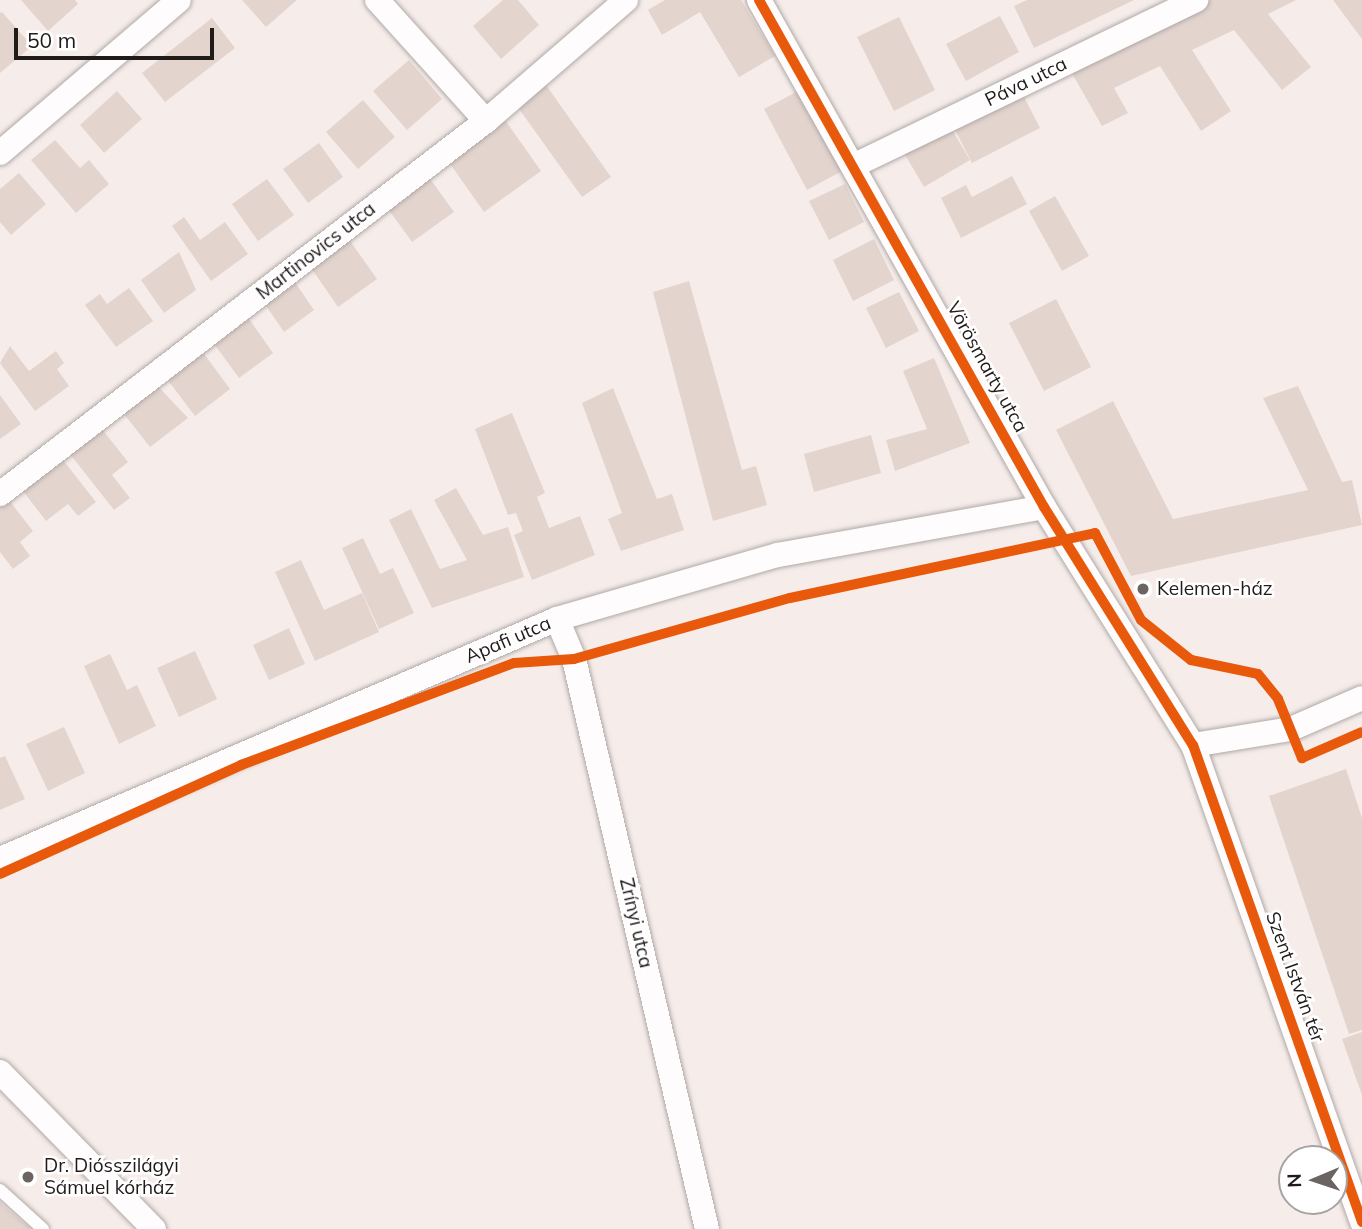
<!DOCTYPE html>
<html>
<head>
<meta charset="utf-8">
<style>
  body { margin:0 }
  #map { position:relative; width:1362px; height:1229px; overflow:hidden; background:#f6edea; font-family:Mulish,sans-serif }
  div>[style] { position:absolute }
  [style*='--x'] { left:calc(var(--x)*1px); top:calc(var(--y)*1px); width:calc(var(--w)*1px); rotate:calc(var(--a)*1deg) }
  .building>* { inset:0; background:#e3d4ce }
  .roads { filter:drop-shadow(0 0 2px #b0a9a7) drop-shadow(0 0 2px #b0a9a7) }
  .lane>* { height:12px; margin:-6px; padding:0 6px; transform-origin:6px; border-radius:6px; background:#fefcfc }
  .street>* { height:24px; margin:-12px; padding:0 12px; transform-origin:12px; border-radius:12px; background:#fefcfc }
  .cycleway>* { height:10px; margin:-5px; padding:0 5px; transform-origin:5px; border-radius:5px; background:#e8590c }
  .dots>* { width:19px; height:19px; translate:-50% -50%; box-sizing:border-box; border:4px solid #fff; border-radius:50% }
  span { translate:-50% -50%; white-space:nowrap; text-align:center; line-height:1.15; -webkit-text-stroke:5px #fff; paint-order:stroke }
  .street-label { font-size:19px; color:#201a19 }
  .poi-label { font-size:19px; color:#201a19 }
  .left { translate:0 -50%; text-align:left }
  .north { position:absolute; left:1278px; top:1145px; width:70px; height:70px; box-sizing:border-box; background:#fff; border:2px solid #a6a3a3; border-radius:50%; rotate:268deg; font-size:19px; font-weight:700; line-height:28px; text-align:center; color:#201a19 }
  .north::after { content:''; display:block; margin:auto; width:24px; height:32px; background:#6b6462; clip-path:polygon(50% 0,100% 100%,50% 72%,0 100%) }
  .scale { position:absolute; left:14px; top:28px; width:200px; height:32px; box-sizing:border-box; border:4px solid #201a19; border-top:0; padding-left:9px; font-size:21px; line-height:24px; white-space:nowrap; color:#201a19; -webkit-text-stroke:5px #fff; paint-order:stroke }
</style>
</head>
<body>
<div id="map">
  <div class="building">
    <div style="clip-path:polygon(21px 0,75px 0,78px 4px,48px 31px)"></div>
    <div style="clip-path:polygon(242px 0,297px 0,266px 27px)"></div>
    <div style="clip-path:polygon(503px 0,518px 0,539px 25px,501px 59px,473px 26px)"></div>
    <div style="clip-path:polygon(665px 0,741px 0,775px 56px,739px 77px,700px 12px,662px 35px,648px 10px)"></div>
    <div style="clip-path:polygon(1027px 0,1134px 0,1034px 48px,1014px 6px)"></div>
    <div style="clip-path:polygon(1210px 0,1296px 0,1268px 14px,1311px 67px,1282px 90px,1234px 30px,1192px 50px,1231px 111px,1201px 131px,1160px 66px,1114px 88px,1128px 113px,1102px 126px,1069px 68px)"></div>
    <div style="clip-path:polygon(1333px 0,1362px 0,1362px 39px)"></div>
    <div style="clip-path:polygon(2px 12px,32px 46px,0 73px,0 13px)"></div>
    <div style="clip-path:polygon(1000px 16px,1019px 52px,966px 81px,946px 44px)"></div>
    <div style="clip-path:polygon(899px 17px,935px 90px,894px 111px,857px 37px)"></div>
    <div style="clip-path:polygon(212px 18px,235px 48px,165px 102px,142px 73px)"></div>
    <div style="clip-path:polygon(409px 60px,442px 99px,407px 130px,373px 91px)"></div>
    <div style="clip-path:polygon(546px 85px,611px 177px,582px 197px,517px 106px)"></div>
    <div style="clip-path:polygon(800px 90px,842px 171px,807px 190px,764px 109px)"></div>
    <div style="clip-path:polygon(117px 91px,142px 119px,104px 153px,80px 125px)"></div>
    <div style="clip-path:polygon(1021px 91px,1040px 128px,972px 163px,953px 126px)"></div>
    <div style="clip-path:polygon(363px 100px,395px 137px,358px 169px,326px 132px)"></div>
    <div style="clip-path:polygon(505px 120px,541px 171px,484px 212px,448px 161px)"></div>
    <div style="clip-path:polygon(950px 126px,970px 160px,924px 187px,904px 153px)"></div>
    <div style="clip-path:polygon(55px 140px,80px 168px,89px 160px,109px 184px,76px 213px,31px 160px)"></div>
    <div style="clip-path:polygon(319px 143px,343px 177px,308px 203px,283px 169px)"></div>
    <div style="clip-path:polygon(19px 173px,46px 204px,11px 235px,0 222px,0 189px)"></div>
    <div style="clip-path:polygon(428px 176px,454px 212px,412px 242px,386px 206px)"></div>
    <div style="clip-path:polygon(1012px 176px,1027px 204px,961px 238px,941px 198px,966px 185px,972px 197px)"></div>
    <div style="clip-path:polygon(267px 179px,294px 215px,258px 241px,232px 204px)"></div>
    <div style="clip-path:polygon(845px 184px,864px 222px,829px 240px,809px 201px)"></div>
    <div style="clip-path:polygon(1055px 196px,1089px 256px,1062px 271px,1029px 211px)"></div>
    <div style="clip-path:polygon(184px 217px,200px 240px,225px 222px,248px 254px,211px 281px,172px 226px)"></div>
    <div style="clip-path:polygon(348px 238px,377px 279px,338px 307px,309px 265px)"></div>
    <div style="clip-path:polygon(874px 239px,894px 280px,853px 301px,833px 260px)"></div>
    <div style="clip-path:polygon(179px 252px,196px 290px,164px 313px,141px 280px)"></div>
    <div style="clip-path:polygon(292px 278px,314px 310px,284px 332px,262px 300px)"></div>
    <div style="clip-path:polygon(689px 281px,742px 470px,756px 466px,767px 505px,713px 521px,653px 292px)"></div>
    <div style="clip-path:polygon(129px 288px,153px 321px,116px 347px,85px 305px,100px 294px,107px 304px)"></div>
    <div style="clip-path:polygon(899px 292px,919px 331px,886px 348px,866px 308px)"></div>
    <div style="clip-path:polygon(1056px 299px,1091px 367px,1044px 391px,1009px 323px)"></div>
    <div style="clip-path:polygon(247px 316px,273px 353px,239px 378px,212px 341px)"></div>
    <div style="clip-path:polygon(10px 346px,29px 371px,56px 351px,64px 363px,57px 369px,69px 386px,35px 411px,0 363px)"></div>
    <div style="clip-path:polygon(202px 351px,230px 389px,195px 416px,167px 379px)"></div>
    <div style="clip-path:polygon(934px 358px,970px 443px,895px 471px,886px 440px,927px 429px,903px 371px)"></div>
    <div style="clip-path:polygon(154px 382px,188px 418px,150px 447px,120px 409px)"></div>
    <div style="clip-path:polygon(1298px 386px,1342px 482px,1352px 480px,1362px 525px,1131px 576px,1056px 430px,1113px 401px,1173px 519px,1308px 490px,1263px 398px)"></div>
    <div style="clip-path:polygon(613px 388px,657px 499px,672px 494px,684px 530px,621px 551px,608px 519px,622px 513px,582px 403px)"></div>
    <div style="clip-path:polygon(0 395px,21px 424px,0 439px)"></div>
    <div style="clip-path:polygon(512px 413px,545px 493px,537px 497px,549px 528px,580px 516px,595px 555px,532px 580px,514px 535px,523px 531px,516px 513px,508px 515px,475px 429px)"></div>
    <div style="clip-path:polygon(102px 429px,128px 462px,112px 475px,130px 498px,114px 510px,70px 454px)"></div>
    <div style="clip-path:polygon(871px 435px,881px 473px,814px 492px,804px 454px)"></div>
    <div style="clip-path:polygon(63px 460px,96px 502px,78px 516px,68px 504px,46px 521px,23px 491px)"></div>
    <div style="clip-path:polygon(456px 488px,483px 535px,508px 527px,524px 577px,432px 608px,389px 520px,411px 509px,440px 569px,467px 560px,434px 500px)"></div>
    <div style="clip-path:polygon(8px 499px,33px 531px,20px 542px,30px 556px,13px 569px,0 552px,0 506px)"></div>
    <div style="clip-path:polygon(363px 538px,380px 574px,393px 568px,414px 613px,379px 629px,342px 548px)"></div>
    <div style="clip-path:polygon(301px 560px,324px 610px,362px 593px,379px 632px,315px 661px,275px 572px)"></div>
    <div style="clip-path:polygon(289px 628px,305px 664px,269px 680px,253px 645px)"></div>
    <div style="clip-path:polygon(195px 651px,217px 699px,179px 717px,157px 668px)"></div>
    <div style="clip-path:polygon(110px 654px,127px 690px,137px 685px,156px 726px,119px 744px,84px 666px)"></div>
    <div style="clip-path:polygon(64px 727px,85px 773px,48px 791px,26px 744px)"></div>
    <div style="clip-path:polygon(5px 756px,25px 799px,0 810px,0 758px)"></div>
    <div style="clip-path:polygon(1346px 769px,1362px 818px,1362px 1030px,1349px 1034px,1269px 796px)"></div>
    <div style="clip-path:polygon(1362px 1032px,1362px 1095px,1342px 1039px)"></div>
    <div style="clip-path:polygon(0 1202px,3px 1205px,31px 1229px,0 1229px)"></div>
  </div>
  <div class="roads">
    <div class="lane">
      <div style="--x:0;--y:1190;--w:58;--a:42.2"></div>
    </div>
    <div class="street">
      <div style="--x:377;--y:0;--w:163;--a:48"></div>
      <div style="--x:759;--y:0;--w:582;--a:60.66"></div>
      <div style="--x:1044;--y:507;--w:281;--a:58"></div>
      <div style="--x:1193;--y:745;--w:506;--a:70.49"></div>
      <div style="--x:0;--y:153;--w:235;--a:-40.5"></div>
      <div style="--x:857;--y:164;--w:377;--a:-25.8"></div>
      <div style="--x:0;--y:494;--w:613;--a:-37.51"></div>
      <div style="--x:486;--y:121;--w:185;--a:-40.8"></div>
      <div style="--x:557;--y:619;--w:43;--a:67"></div>
      <div style="--x:574;--y:659;--w:585;--a:76.87"></div>
      <div style="--x:1193;--y:745;--w:99;--a:-9.3"></div>
      <div style="--x:1291;--y:729;--w:77;--a:-23.6"></div>
      <div style="--x:0;--y:859;--w:607;--a:-23.31"></div>
      <div style="--x:557;--y:619;--w:230;--a:-16.2"></div>
      <div style="--x:778;--y:555;--w:270;--a:-10.2"></div>
      <div style="--x:0;--y:1072;--w:220;--a:45.6"></div>
    </div>
  </div>
  <div class="cycleway">
    <div style="--x:759;--y:0;--w:582;--a:60.66"></div>
    <div style="--x:1044;--y:507;--w:281;--a:58"></div>
    <div style="--x:1193;--y:745;--w:506;--a:70.49"></div>
    <div style="--x:0;--y:874;--w:265;--a:-24.3"></div>
    <div style="--x:241;--y:765;--w:291;--a:-20.5"></div>
    <div style="--x:514;--y:663;--w:60;--a:-3.8"></div>
    <div style="--x:574;--y:659;--w:224;--a:-15.8"></div>
    <div style="--x:790;--y:598;--w:312;--a:-12"></div>
    <div style="--x:1095;--y:533;--w:98;--a:62.1"></div>
    <div style="--x:1141;--y:620;--w:64;--a:38.7"></div>
    <div style="--x:1191;--y:660;--w:68;--a:11.8"></div>
    <div style="--x:1258;--y:674;--w:32;--a:51"></div>
    <div style="--x:1278;--y:699;--w:64;--a:67.9"></div>
    <div style="--x:1302;--y:758;--w:65;--a:-23.4"></div>
  </div>
  <div class="dots">
    <div style="left:1143px;top:589px;background:#6b6462"></div>
    <div style="left:28px;top:1177px;background:#6b6462"></div>
  </div>
  <div class="street-label">
    <span style="left:1026px;top:82px;rotate:-26deg">Páva utca</span>
    <span style="left:316px;top:251px;rotate:-38deg">Martinovics utca</span>
    <span style="left:987px;top:367px;rotate:61deg">Vörösmarty utca</span>
    <span style="left:508px;top:640px;rotate:-23deg">Apafi utca</span>
    <span style="left:636px;top:923px;rotate:77deg">Zrínyi utca</span>
    <span style="left:1295px;top:977px;rotate:70deg">Szent István tér</span>
  </div>
  <div class="poi-label">
    <span class="left" style="left:1157px;top:589px">Kelemen-ház</span>
    <span class="left" style="left:44px;top:1177px">Dr. Diósszilágyi<br>Sámuel kórház</span>
  </div>
  <div class="north">N</div>
  <div class="scale">50 m</div>
</div>
</body>
</html>
